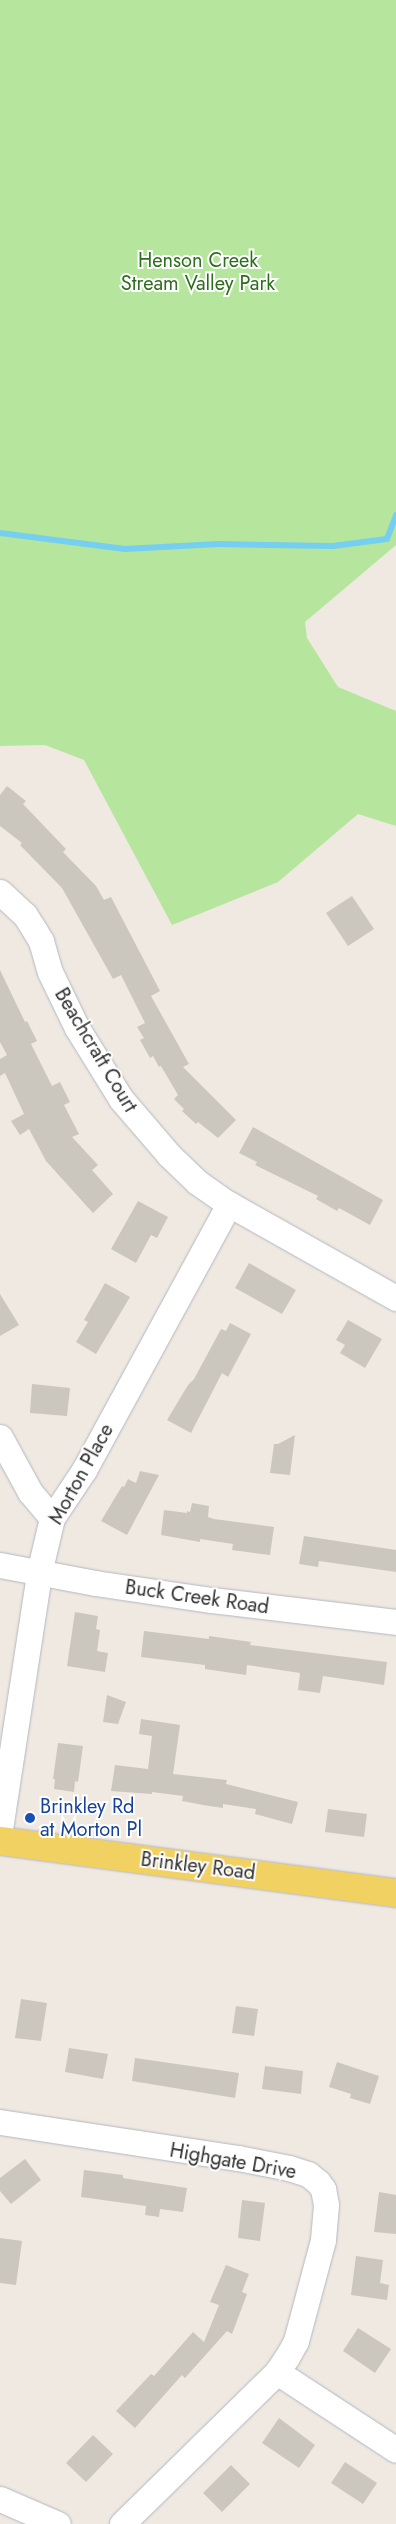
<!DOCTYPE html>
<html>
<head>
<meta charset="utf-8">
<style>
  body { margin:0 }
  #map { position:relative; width:396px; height:2524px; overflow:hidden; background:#efe9e1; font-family:Jost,sans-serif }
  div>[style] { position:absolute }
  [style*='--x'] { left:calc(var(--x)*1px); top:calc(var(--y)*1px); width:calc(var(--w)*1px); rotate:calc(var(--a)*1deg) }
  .green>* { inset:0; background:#b6e59e }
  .stream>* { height:5.5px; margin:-2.75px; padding:0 2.75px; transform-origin:2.75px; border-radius:2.75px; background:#75cff0 }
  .building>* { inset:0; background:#cbc7bf }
  .roads { filter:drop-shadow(0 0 1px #b4b7c1) drop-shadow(0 0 1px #b4b7c1) }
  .minor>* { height:25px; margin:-12.5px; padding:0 12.5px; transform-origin:12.5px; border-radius:12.5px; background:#fff }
  .major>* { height:28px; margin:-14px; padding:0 14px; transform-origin:14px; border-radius:14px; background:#f2d163 }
  .dots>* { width:14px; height:14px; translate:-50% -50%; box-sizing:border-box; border:2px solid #fff; border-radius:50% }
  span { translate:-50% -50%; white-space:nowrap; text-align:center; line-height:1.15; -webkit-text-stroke:4px #fff; paint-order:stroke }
  .park-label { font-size:20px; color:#2c6e1b }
  .street-label { font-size:20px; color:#2e2e2e }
  .transit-label { font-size:20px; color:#164399 }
  .left { translate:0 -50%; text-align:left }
</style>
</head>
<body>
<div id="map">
  <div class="green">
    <div style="clip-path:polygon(0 0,396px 0,396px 545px,305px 622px,307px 638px,338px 687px,396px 711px,396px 826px,358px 814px,278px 882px,172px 925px,84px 760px,45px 745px,0 746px)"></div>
  </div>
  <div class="stream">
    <div style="--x:0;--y:533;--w:126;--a:7.3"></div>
    <div style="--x:125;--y:549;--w:93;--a:-3.1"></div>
    <div style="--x:218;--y:544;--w:115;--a:1"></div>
    <div style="--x:333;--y:546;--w:54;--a:-7.4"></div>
    <div style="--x:387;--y:539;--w:25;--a:-69"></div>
  </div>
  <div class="building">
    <div style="clip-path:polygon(7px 786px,26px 801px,23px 804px,66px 849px,63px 852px,96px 886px,104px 900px,111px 897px,160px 991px,151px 996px,189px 1064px,183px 1067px,236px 1120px,218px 1138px,198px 1122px,196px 1124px,182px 1111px,184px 1109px,174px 1099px,178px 1095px,161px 1066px,159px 1067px,153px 1056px,150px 1058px,140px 1040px,144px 1038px,137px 1027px,145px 1023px,121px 975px,113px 979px,62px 888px,20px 845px,22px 843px,0 826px,0 795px)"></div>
    <div style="clip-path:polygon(352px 896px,374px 929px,348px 946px,326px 913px)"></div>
    <div style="clip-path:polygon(0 970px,25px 1022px,27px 1021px,37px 1041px,31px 1044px,52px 1086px,60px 1082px,70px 1102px,64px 1105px,79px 1134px,72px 1137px,98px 1165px,92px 1170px,113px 1194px,93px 1213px,46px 1161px,29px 1129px,20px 1135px,11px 1121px,24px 1114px,5px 1073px,0 1076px,0 1059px,7px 1055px,0 1042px)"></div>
    <div style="clip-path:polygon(253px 1127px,383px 1200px,370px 1225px,339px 1208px,337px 1211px,316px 1199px,318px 1196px,255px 1165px,257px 1162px,239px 1153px)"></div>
    <div style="clip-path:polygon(138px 1201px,168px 1217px,157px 1238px,151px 1235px,136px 1263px,111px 1249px)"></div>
    <div style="clip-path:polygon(249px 1263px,296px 1290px,282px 1314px,235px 1288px)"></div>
    <div style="clip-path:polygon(105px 1283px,130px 1297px,96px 1354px,76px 1342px,88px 1322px,84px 1320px)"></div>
    <div style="clip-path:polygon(0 1294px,19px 1325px,0 1336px)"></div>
    <div style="clip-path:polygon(348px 1320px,382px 1339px,365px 1368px,340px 1353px,345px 1345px,336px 1340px)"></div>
    <div style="clip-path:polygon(230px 1323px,251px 1334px,228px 1377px,222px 1373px,191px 1433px,167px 1420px,188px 1385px,194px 1379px,221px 1329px,226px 1331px)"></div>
    <div style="clip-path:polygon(32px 1384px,70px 1388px,67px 1416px,30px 1413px)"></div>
    <div style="clip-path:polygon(295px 1435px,290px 1475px,270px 1473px,274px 1444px,278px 1444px)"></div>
    <div style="clip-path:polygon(140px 1471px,159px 1475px,127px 1535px,101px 1521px,122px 1486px,124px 1487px,128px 1479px,136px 1483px)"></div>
    <div style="clip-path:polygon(192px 1503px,209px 1506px,208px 1517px,214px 1519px,274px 1527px,270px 1555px,232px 1550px,233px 1544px,200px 1539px,200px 1542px,161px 1535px,164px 1510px,187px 1513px,187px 1511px,190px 1512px)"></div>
    <div style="clip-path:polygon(304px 1536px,396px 1550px,396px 1572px,319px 1561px,318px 1567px,299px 1564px)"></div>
    <div style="clip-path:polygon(75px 1612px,98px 1616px,96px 1629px,100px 1630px,97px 1651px,108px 1653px,105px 1672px,67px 1666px)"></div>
    <div style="clip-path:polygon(144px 1631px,209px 1639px,209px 1636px,251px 1642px,250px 1645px,387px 1662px,384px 1685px,323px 1676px,320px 1693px,298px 1690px,300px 1673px,247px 1665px,246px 1675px,205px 1669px,205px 1665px,141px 1657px)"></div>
    <div style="clip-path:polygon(107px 1695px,126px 1702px,118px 1724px,103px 1722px)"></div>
    <div style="clip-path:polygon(141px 1719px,180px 1725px,173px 1774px,227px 1780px,226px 1784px,298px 1802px,292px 1824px,255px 1814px,256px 1809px,223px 1804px,223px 1808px,203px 1805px,182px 1801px,183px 1796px,152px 1792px,152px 1794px,111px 1791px,115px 1765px,148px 1769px,152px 1736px,139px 1734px)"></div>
    <div style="clip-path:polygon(58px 1743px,83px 1746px,78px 1782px,75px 1781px,74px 1792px,54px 1789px,55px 1779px,53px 1779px)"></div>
    <div style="clip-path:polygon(328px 1809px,367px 1814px,364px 1837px,325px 1832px)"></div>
    <div style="clip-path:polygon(21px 1999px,47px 2003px,41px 2041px,15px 2038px)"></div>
    <div style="clip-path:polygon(236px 2006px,258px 2009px,254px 2036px,232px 2033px)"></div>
    <div style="clip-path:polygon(69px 2048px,108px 2054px,103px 2079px,65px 2072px)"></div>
    <div style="clip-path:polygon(135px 2058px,239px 2073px,235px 2098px,132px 2081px)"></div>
    <div style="clip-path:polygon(337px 2062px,379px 2076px,370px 2104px,350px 2098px,351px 2094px,329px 2087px)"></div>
    <div style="clip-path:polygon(265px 2066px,303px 2071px,301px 2094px,262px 2089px)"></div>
    <div style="clip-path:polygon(25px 2159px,41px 2180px,11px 2204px,0 2191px,0 2178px)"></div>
    <div style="clip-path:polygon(84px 2170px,123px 2175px,123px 2178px,187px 2188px,183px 2212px,160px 2209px,159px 2217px,145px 2215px,146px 2206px,81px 2197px)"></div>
    <div style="clip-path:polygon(379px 2192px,396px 2195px,396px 2234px,374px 2232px)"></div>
    <div style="clip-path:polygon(242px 2200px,265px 2203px,260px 2241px,238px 2238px)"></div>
    <div style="clip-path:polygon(0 2238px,22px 2241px,16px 2285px,0 2283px)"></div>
    <div style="clip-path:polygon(356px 2256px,383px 2260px,380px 2283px,389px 2285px,387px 2300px,351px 2295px)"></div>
    <div style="clip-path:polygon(226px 2265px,249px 2274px,242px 2292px,247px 2294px,232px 2334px,227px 2331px,185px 2378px,182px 2375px,135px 2428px,116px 2411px,151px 2374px,154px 2376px,193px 2332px,204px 2342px,219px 2305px,210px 2302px)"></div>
    <div style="clip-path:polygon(358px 2328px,391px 2349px,375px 2373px,343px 2351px)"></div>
    <div style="clip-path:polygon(279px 2418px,315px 2445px,299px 2468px,262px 2443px)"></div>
    <div style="clip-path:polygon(93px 2435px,113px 2454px,86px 2482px,66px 2463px)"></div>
    <div style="clip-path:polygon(345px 2462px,377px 2483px,363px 2504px,331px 2483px)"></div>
    <div style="clip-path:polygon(231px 2465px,250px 2484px,222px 2512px,203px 2493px)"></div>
  </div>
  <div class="roads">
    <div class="minor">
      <div style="--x:0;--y:892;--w:34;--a:43"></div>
      <div style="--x:25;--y:915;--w:19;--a:58"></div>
      <div style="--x:35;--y:931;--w:12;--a:59"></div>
      <div style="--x:41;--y:941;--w:32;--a:74"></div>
      <div style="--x:50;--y:972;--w:62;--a:64.3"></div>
      <div style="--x:77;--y:1028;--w:84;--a:58.2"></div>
      <div style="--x:121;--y:1099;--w:74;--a:49.4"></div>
      <div style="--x:169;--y:1155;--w:39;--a:44"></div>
      <div style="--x:197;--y:1182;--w:39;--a:35"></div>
      <div style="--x:229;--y:1204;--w:192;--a:29.4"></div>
      <div style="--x:0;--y:1437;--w:63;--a:61.4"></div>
      <div style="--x:30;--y:1492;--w:34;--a:50"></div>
      <div style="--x:0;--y:1565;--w:97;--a:10.7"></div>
      <div style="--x:95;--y:1583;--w:118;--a:8.3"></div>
      <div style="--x:212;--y:1600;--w:185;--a:6.8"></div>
      <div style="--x:0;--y:1829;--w:259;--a:-81.3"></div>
      <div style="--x:39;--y:1573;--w:57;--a:-76.7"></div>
      <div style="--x:52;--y:1518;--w:58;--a:-56.3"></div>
      <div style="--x:84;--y:1470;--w:303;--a:-61.4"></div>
      <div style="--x:0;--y:2122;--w:241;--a:8.6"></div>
      <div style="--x:238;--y:2158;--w:52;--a:11.1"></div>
      <div style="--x:289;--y:2168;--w:20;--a:18"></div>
      <div style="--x:308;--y:2174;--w:13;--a:39"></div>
      <div style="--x:318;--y:2182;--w:9;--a:54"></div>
      <div style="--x:323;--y:2189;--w:16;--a:79"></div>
      <div style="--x:326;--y:2205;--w:35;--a:95"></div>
      <div style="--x:323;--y:2240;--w:105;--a:105"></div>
      <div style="--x:296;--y:2341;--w:18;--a:119"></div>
      <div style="--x:287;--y:2357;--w:18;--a:124"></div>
      <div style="--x:277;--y:2372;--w:217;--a:135.6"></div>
      <div style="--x:277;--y:2372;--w:142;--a:33.2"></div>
      <div style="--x:0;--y:2499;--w:63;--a:23.3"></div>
    </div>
    <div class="major">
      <div style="--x:0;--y:1841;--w:399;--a:7.5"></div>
    </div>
  </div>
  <div class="dots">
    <div style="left:30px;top:1818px;background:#1a4fb4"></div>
  </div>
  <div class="park-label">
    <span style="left:198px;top:272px">Henson Creek<br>Stream Valley Park</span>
  </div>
  <div class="street-label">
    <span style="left:96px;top:1050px;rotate:59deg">Beachcraft Court</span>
    <span style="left:81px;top:1474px;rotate:-61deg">Morton Place</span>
    <span style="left:197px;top:1597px;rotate:8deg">Buck Creek Road</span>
    <span style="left:198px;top:1866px;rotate:7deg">Brinkley Road</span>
    <span style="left:233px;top:2161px;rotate:10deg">Highgate Drive</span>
  </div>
  <div class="transit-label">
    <span class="left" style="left:40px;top:1818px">Brinkley Rd<br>at Morton Pl</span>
  </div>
</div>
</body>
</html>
